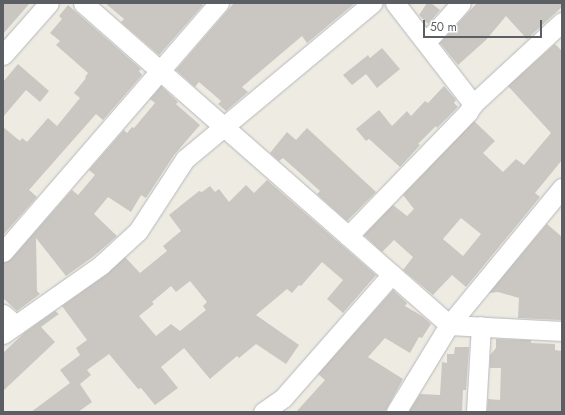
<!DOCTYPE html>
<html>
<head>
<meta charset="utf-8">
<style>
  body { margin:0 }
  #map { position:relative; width:565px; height:415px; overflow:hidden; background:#edebe2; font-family:Jost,sans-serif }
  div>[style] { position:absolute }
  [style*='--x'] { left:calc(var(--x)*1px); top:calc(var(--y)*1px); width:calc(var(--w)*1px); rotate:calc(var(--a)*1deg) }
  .building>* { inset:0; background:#cac7c2 }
  .roads { filter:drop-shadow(0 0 1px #b5b8bc) drop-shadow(0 0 1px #b5b8bc) }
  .minor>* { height:19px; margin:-9.5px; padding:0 9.5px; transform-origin:9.5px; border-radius:9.5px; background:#fff }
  span { translate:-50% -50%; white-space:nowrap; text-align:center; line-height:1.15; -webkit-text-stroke:3px #fff; paint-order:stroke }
  .frame { position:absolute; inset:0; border:4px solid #5b5e62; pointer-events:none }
  .scale { position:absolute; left:423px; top:20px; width:119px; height:18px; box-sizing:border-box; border:2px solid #5b5e62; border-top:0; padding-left:5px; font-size:12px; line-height:14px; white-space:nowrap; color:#5b5e62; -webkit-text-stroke:3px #fff; paint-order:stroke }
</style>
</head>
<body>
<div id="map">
  <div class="building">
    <div style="clip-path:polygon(3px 3px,30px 3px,3px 34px)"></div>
    <div style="clip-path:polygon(105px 3px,201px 3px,203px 5px,159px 55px,121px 22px,124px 19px)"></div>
    <div style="clip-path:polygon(234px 3px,355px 3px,307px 43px,302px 36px,242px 87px,248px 92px,226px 111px,218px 104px,221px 101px,199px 82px,195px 87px,176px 70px)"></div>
    <div style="clip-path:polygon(427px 3px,431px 3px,440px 10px,428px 24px,419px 15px)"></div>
    <div style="clip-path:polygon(477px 3px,562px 3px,562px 7px,527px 39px,506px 16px,486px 40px,458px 65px,440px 43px)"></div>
    <div style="clip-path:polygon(68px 5px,141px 69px,139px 71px,142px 75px,103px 120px,96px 114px,29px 190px,37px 197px,3px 235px,3px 127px,20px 141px,22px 138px,27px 142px,48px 118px,57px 126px,80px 98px,74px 93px,86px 78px,85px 77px,88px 73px,56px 45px,60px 41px,50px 33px,62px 19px,59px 16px)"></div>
    <div style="clip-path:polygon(evenodd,555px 44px,562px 51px,562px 160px,535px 193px,540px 197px,466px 287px,452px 275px,433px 295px,403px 270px,413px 257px,394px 240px,382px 252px,364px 235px,393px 205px,407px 216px,414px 209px,403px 195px,474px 121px,495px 141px,483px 153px,503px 172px,516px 159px,524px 165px,551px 133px,508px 86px,555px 44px,461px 218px,481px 234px,463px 256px,443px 239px,461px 218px)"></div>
    <div style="clip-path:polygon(382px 48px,400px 69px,377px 88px,366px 74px,352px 85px,343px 75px,368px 55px,370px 58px)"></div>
    <div style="clip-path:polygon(18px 64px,49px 91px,40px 102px,26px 90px,3px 117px,3px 82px)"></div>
    <div style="clip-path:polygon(161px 86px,178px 102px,176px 104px,200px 125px,174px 155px,146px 198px,141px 195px,131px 212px,108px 197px,94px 214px,117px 236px,94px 256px,66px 276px,36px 238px,37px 291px,40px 294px,17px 311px,3px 298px,3px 263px,11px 259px,72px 190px,78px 195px,95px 175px,89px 170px,124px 130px,127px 133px,132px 127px,134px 128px,155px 103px,150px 99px)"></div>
    <div style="clip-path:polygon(444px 86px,456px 100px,454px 103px,458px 107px,437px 128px,436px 126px,418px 144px,420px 145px,400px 167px,369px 139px,366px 141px,356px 129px,379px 110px,392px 126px,407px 111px,411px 116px,425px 101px,428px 103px)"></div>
    <div style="clip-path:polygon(307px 128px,376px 192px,347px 221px,317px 194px,320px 191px,283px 158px,279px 161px,270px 153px,287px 132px,296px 140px)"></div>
    <div style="clip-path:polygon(evenodd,267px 180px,376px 275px,343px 313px,327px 299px,343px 280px,322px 262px,301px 286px,299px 285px,292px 293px,287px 289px,256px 315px,299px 345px,286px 364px,256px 344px,239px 358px,237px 356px,210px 379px,184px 348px,161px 367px,178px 388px,155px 405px,141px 388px,138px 389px,109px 354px,87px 370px,91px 375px,80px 384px,92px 402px,78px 412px,31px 412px,70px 383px,60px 370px,80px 355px,76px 348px,87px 340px,62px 306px,107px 274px,125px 257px,140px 273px,167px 251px,163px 246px,181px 231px,169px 215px,199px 191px,202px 192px,210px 186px,215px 192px,219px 189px,229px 202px,246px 185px,254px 193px,267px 180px,190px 281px,207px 302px,203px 306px,206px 310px,180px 331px,171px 324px,156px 336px,139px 316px,154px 304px,152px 302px,171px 286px,176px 292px,190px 281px)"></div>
    <div style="clip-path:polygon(547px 224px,562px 237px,562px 320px,518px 318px,519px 298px,498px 292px,489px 293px)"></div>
    <div style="clip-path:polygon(393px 290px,407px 303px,405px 306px,422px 316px,431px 324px,422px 338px,419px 337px,410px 353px,385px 338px,368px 357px,403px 379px,385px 412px,296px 412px,325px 380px,318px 374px)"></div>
    <div style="clip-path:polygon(55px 311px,59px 314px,41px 327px,55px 342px,3px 391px,3px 353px,24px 333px)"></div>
    <div style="clip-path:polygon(496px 339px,531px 340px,531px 343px,555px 344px,555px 350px,562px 351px,562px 412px,487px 412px,488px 399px,500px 400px,501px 368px,490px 368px,490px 355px,496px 348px)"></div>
    <div style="clip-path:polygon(455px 347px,469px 347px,466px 390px,463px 390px,462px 412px,409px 411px,420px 394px,440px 395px,442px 362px,447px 363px,447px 354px,454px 354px)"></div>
  </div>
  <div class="roads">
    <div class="minor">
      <div style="--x:83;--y:3;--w:487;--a:41.3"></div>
      <div style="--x:449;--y:325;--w:113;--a:3"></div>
      <div style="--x:395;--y:3;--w:128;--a:52.3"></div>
      <div style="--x:426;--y:42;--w:52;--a:-48.1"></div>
      <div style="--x:3;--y:55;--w:69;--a:-48.5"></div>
      <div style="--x:348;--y:236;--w:173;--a:-45.9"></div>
      <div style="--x:468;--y:112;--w:9;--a:-58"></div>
      <div style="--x:473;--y:104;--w:121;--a:-42.7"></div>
      <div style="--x:3;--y:252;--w:330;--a:-49.1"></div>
      <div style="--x:3;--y:314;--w:17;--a:40"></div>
      <div style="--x:3;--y:334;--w:120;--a:-35.1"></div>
      <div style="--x:101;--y:265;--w:50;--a:-42.6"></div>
      <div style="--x:138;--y:231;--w:86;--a:-56.9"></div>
      <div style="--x:185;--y:159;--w:244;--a:-39.8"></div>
      <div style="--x:263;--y:412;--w:24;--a:-35"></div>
      <div style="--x:283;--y:398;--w:165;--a:-48.7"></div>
      <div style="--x:396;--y:412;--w:102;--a:-58.7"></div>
      <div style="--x:449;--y:325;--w:178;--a:-50.5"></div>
      <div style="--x:476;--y:412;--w:86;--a:-86.7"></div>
    </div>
  </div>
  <div class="frame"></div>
  <div class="scale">50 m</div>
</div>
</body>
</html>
